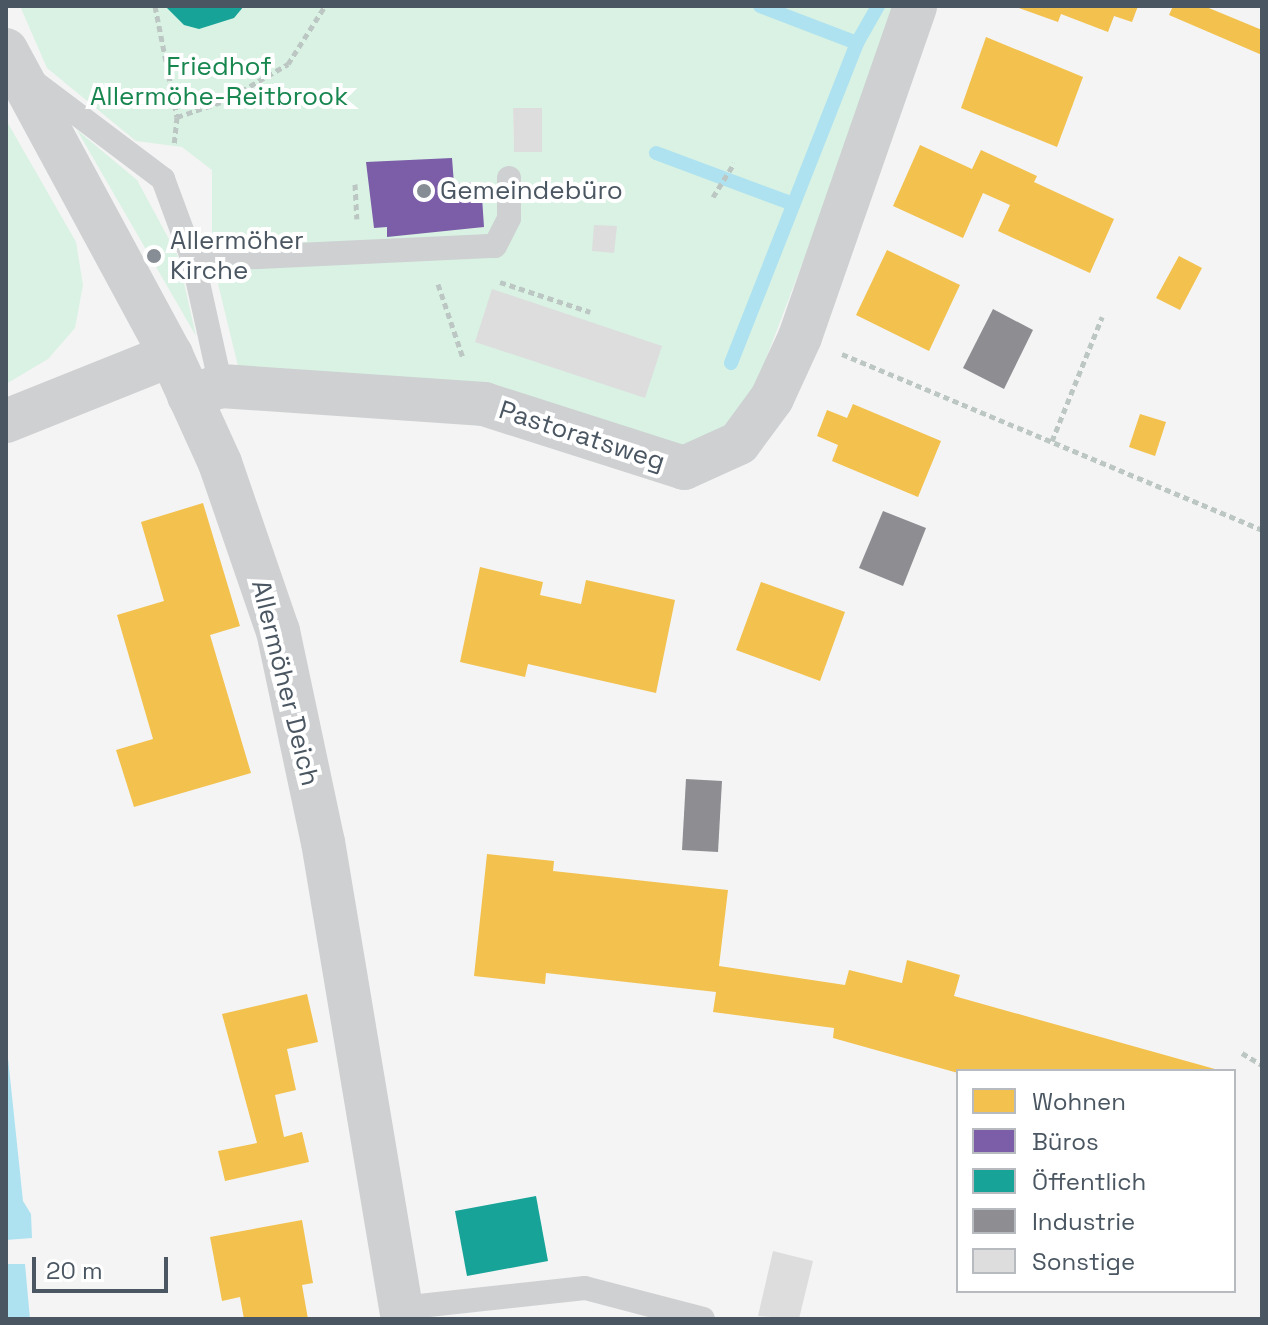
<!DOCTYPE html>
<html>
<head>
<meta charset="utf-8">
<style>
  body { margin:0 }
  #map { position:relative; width:1268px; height:1325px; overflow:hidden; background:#f4f4f4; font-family:"Space Grotesk",sans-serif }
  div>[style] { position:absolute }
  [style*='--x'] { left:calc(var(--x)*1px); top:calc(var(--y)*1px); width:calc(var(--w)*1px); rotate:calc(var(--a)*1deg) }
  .green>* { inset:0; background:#d9f2e3 }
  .water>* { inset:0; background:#aee2f0 }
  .homes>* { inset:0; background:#f2c14e }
  .offices>* { inset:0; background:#7b5ea7 }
  .public>* { inset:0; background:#17a398 }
  .industry>* { inset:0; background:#8d8d92 }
  .stream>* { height:14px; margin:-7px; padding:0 7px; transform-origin:7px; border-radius:7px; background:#aee2f0 }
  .building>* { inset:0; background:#ddddde }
  .path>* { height:5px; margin-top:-2.5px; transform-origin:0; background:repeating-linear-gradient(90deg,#bcc7c4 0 6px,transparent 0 10px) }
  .service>* { height:24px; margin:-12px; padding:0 12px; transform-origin:12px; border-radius:12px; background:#ced0d2 }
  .minor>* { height:44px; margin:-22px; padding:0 22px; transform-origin:22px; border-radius:22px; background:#ced0d2 }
  .tertiary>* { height:44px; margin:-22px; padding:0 22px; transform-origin:22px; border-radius:22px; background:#ced0d2 }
  .dots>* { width:22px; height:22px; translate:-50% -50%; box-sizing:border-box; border:4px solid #fff; border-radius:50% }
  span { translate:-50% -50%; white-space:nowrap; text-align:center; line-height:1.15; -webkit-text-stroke:8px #fff; paint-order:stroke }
  .park-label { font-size:26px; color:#17864f }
  .poi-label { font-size:26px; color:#4a5661 }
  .left { translate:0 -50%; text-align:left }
  .street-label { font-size:26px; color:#4a5661 }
  .frame { position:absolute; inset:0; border:8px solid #4a5661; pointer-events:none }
  .legend { position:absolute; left:956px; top:1069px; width:280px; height:224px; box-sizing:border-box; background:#fff; border:2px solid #b7bbc0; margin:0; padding:10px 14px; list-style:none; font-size:24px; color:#4a5661 }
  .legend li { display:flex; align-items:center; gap:16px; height:40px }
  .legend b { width:40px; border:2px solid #b7bbc0 }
  .scale { position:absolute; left:32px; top:1257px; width:136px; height:36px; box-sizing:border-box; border:4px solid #4a5661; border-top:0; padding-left:10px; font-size:24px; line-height:28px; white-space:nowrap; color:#4a5661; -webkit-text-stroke:6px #fff; paint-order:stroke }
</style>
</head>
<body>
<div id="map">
  <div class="green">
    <div style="clip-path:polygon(evenodd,20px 6px,900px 6px,748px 406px,717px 438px,679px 448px,238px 366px,212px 259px,212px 170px,182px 147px,136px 141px,47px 68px,20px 6px,513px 108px,542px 109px,542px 151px,514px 152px,513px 108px)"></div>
    <div style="clip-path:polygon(6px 120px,76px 242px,83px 285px,75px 328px,48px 359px,6px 384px)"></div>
    <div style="clip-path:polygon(77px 130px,137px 180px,178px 256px,196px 336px)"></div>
  </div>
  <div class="water">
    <div style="clip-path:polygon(6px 1039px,23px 1201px,31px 1214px,32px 1238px,6px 1240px)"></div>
    <div style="clip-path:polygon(6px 1264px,25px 1264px,30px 1319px,6px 1319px)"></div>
  </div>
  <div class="homes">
    <div style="clip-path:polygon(1013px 6px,1138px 6px,1132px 22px,1114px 16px,1108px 32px,1061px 14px,1058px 22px)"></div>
    <div style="clip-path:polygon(1173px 6px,1204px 6px,1262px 30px,1262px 55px,1169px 15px)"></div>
    <div style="clip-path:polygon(986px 37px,1083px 77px,1057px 147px,961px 108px)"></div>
    <div style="clip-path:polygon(920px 145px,972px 169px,981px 150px,1037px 176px,1034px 182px,1114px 219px,1090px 273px,998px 231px,1010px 205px,983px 193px,963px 238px,893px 206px)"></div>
    <div style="clip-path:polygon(887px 250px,960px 285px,929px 351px,856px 315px)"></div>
    <div style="clip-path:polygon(1179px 256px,1202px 268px,1180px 310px,1156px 298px)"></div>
    <div style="clip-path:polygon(853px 404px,941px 441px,918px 497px,832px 461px,838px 445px,817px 436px,827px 410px,847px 418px)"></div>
    <div style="clip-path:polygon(1140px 414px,1166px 422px,1155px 456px,1129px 447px)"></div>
    <div style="clip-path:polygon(203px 503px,240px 626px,210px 635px,251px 773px,134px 807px,116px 750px,153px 739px,117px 615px,164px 601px,141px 522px)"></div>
    <div style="clip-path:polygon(480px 567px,543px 582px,540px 595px,581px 604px,586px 580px,675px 600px,656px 693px,528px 664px,525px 677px,460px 662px)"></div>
    <div style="clip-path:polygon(761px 582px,845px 612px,820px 681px,736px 650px)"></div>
    <div style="clip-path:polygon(487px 854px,554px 861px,553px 871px,728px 890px,719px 966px,845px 985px,849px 970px,902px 983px,907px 960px,960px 975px,954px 996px,1222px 1071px,958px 1073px,833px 1038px,834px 1028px,713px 1012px,716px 992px,546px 973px,545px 984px,474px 976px)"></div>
    <div style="clip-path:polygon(307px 994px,318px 1042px,287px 1049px,296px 1090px,275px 1095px,284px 1137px,302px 1132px,309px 1162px,225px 1181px,218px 1151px,257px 1143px,222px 1014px)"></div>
    <div style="clip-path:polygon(302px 1220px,313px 1283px,302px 1285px,308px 1319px,244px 1319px,240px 1297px,222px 1301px,210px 1237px)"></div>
  </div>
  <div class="offices">
    <div style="clip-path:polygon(452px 158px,454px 184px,481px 182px,484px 227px,387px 237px,387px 227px,374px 228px,366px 162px)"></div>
  </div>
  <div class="public">
    <div style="clip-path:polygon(165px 6px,244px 6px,234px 18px,199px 29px,184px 25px)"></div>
    <div style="clip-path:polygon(536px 1196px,548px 1261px,467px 1276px,455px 1211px)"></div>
  </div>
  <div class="industry">
    <div style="clip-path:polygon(993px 309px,1033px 330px,1004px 389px,963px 368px)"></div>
    <div style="clip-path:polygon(883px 511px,926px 528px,903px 586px,859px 568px)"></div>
    <div style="clip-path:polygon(686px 779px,722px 781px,718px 852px,682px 850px)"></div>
  </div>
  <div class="stream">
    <div style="--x:760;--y:6;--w:104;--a:20.9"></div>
    <div style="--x:656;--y:153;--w:146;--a:20.4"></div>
    <div style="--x:731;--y:363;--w:344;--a:-68.5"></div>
    <div style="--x:857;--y:43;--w:43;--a:-60.4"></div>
  </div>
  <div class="building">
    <div style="clip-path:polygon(513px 108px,542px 108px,542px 152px,514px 152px)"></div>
    <div style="clip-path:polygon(594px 225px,617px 226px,614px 253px,592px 251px)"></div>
    <div style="clip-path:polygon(492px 289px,662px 346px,645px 398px,475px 342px)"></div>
    <div style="clip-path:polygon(773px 1251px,813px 1261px,799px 1319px,758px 1316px)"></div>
  </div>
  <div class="path">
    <div style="--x:155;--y:6;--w:113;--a:78.8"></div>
    <div style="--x:177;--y:117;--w:27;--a:96"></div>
    <div style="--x:177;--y:117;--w:50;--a:-18.8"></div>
    <div style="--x:224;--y:101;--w:74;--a:-30"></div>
    <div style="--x:288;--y:64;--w:69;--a:-57.5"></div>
    <div style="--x:355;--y:184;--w:35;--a:87"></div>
    <div style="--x:713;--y:197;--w:40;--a:-58"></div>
    <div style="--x:500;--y:282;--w:95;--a:18.4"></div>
    <div style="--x:438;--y:284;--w:78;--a:71.3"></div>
    <div style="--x:842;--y:354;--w:455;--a:22.7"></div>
    <div style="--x:1052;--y:441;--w:134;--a:-68"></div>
    <div style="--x:1242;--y:1053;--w:23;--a:31"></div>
  </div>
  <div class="service">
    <div style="--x:33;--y:81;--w:163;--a:37"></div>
    <div style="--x:163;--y:179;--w:86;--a:69.7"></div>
    <div style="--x:193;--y:260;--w:129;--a:77.5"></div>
    <div style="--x:193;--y:260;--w:302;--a:-2.7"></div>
    <div style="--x:495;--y:246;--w:31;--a:-63"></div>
    <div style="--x:509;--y:218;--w:40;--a:-90"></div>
    <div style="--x:401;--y:1308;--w:185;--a:-6.2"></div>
    <div style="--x:585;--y:1288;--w:122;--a:14.7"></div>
  </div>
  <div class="minor">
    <div style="--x:189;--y:396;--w:34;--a:-17"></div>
    <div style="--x:221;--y:386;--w:264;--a:3.9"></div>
    <div style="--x:484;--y:404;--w:210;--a:17.7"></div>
    <div style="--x:684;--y:468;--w:60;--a:-24.4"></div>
    <div style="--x:739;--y:443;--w:56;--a:-53.7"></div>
    <div style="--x:772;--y:398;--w:67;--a:-65.3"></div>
    <div style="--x:800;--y:337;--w:350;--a:-70.8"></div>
  </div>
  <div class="tertiary">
    <div style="--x:6;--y:50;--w:347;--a:61.6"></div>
    <div style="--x:171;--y:355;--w:119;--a:65.6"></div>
    <div style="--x:220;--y:463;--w:178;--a:71"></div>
    <div style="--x:278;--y:631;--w:216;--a:78"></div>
    <div style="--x:323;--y:842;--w:484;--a:80.5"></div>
    <div style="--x:6;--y:421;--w:178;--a:-21.8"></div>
  </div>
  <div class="dots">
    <div style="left:424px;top:191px;background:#868d94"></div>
    <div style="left:154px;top:256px;background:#868d94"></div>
  </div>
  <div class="park-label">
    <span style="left:219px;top:82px">Friedhof<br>Allermöhe-Reitbrook</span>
  </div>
  <div class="poi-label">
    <span class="left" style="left:440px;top:191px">Gemeindebüro</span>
    <span class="left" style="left:170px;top:256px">Allermöher<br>Kirche</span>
  </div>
  <div class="street-label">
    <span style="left:582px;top:436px;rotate:18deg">Pastoratsweg</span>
    <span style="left:285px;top:683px;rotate:76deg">Allermöher Deich</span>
  </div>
  <div class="frame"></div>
  <ul class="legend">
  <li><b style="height:22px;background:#f2c14e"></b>Wohnen</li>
  <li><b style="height:22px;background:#7b5ea7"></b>Büros</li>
  <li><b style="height:22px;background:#17a398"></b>Öffentlich</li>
  <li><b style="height:22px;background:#8d8d92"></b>Industrie</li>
  <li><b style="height:22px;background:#ddddde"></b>Sonstige</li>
  </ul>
  <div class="scale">20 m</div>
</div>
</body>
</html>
